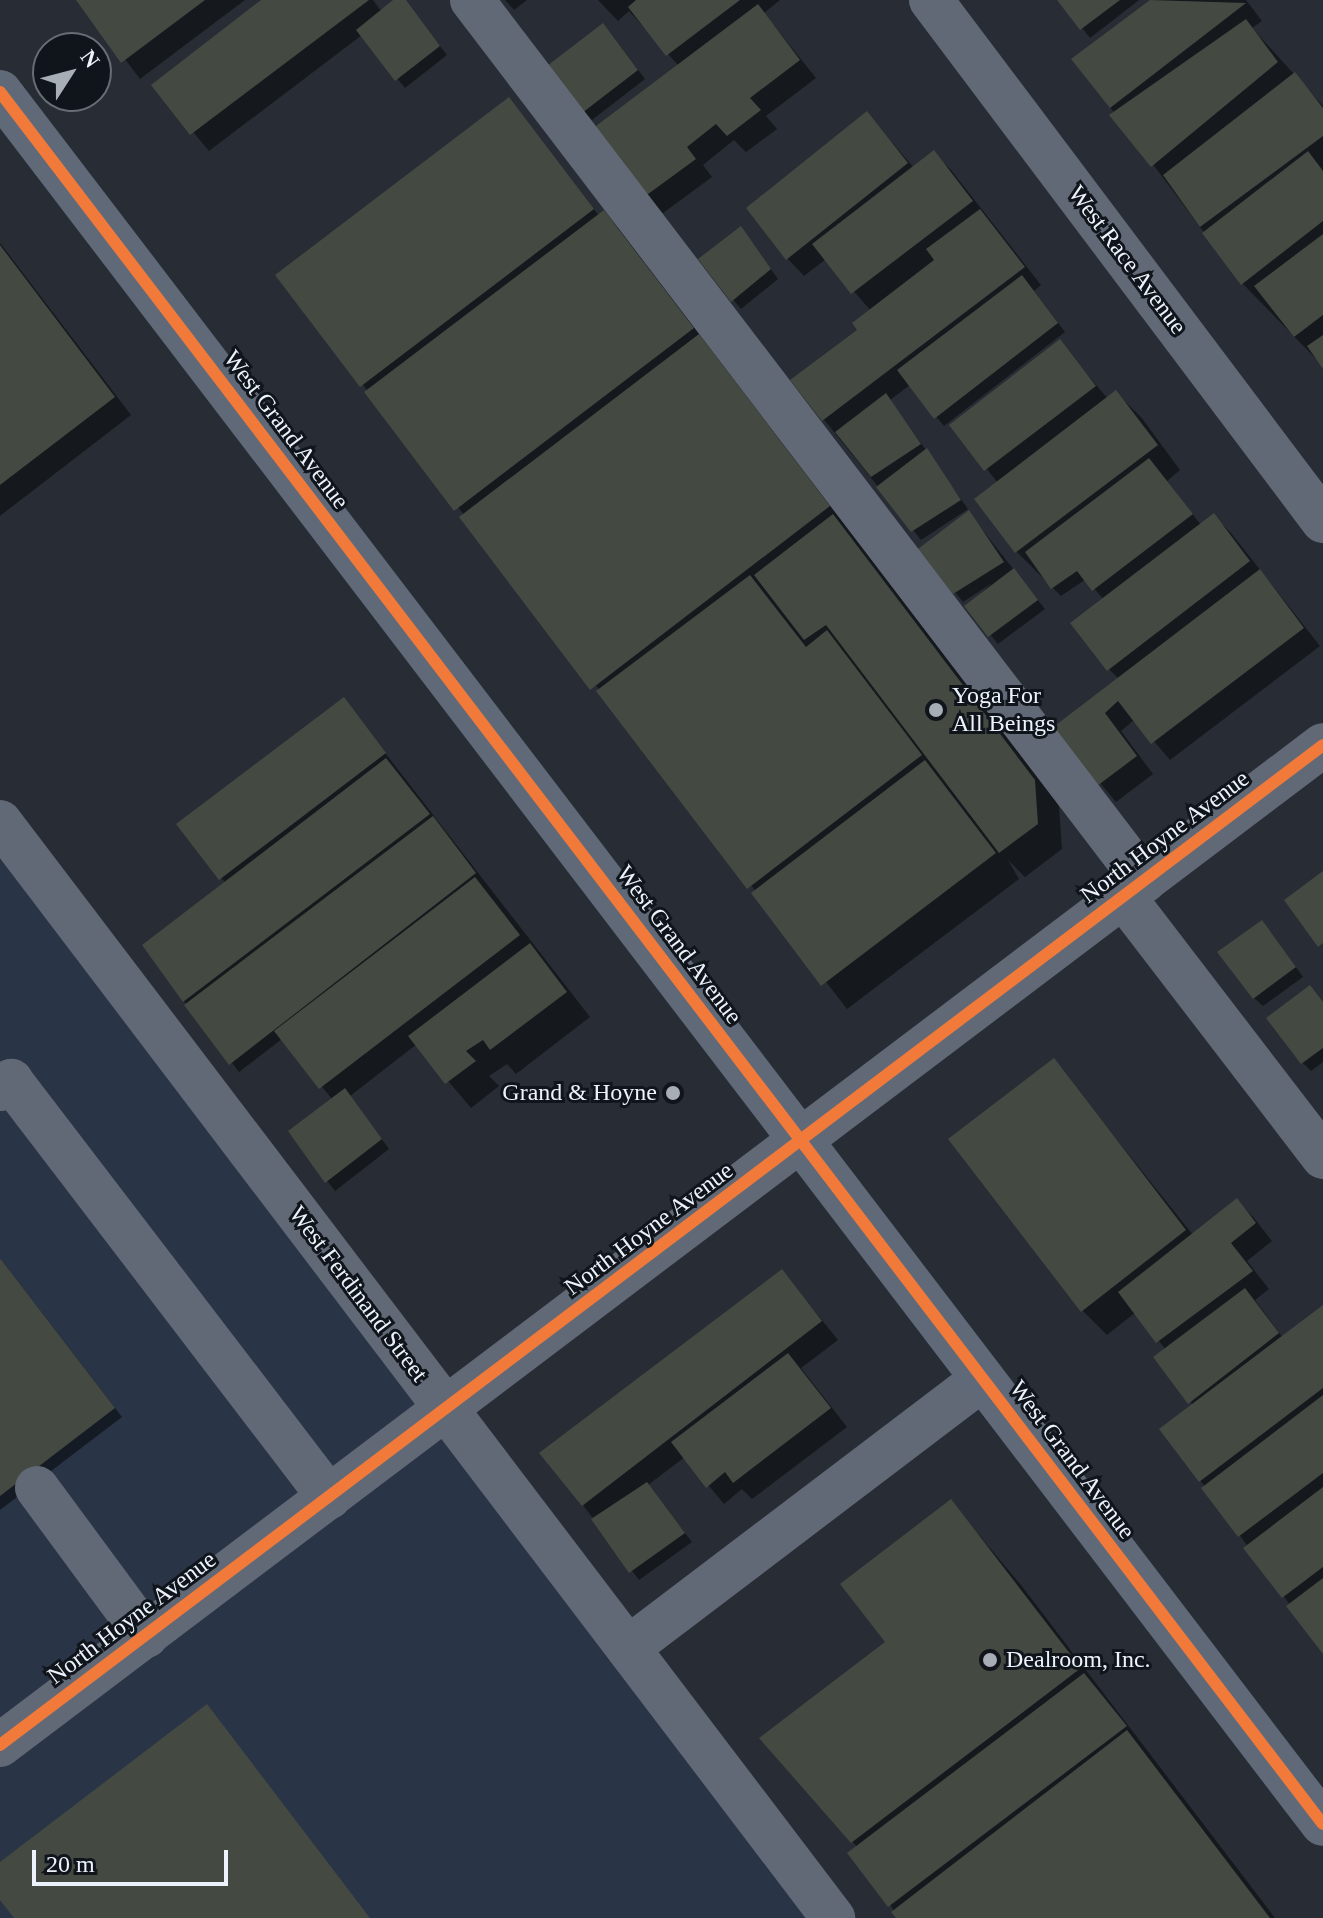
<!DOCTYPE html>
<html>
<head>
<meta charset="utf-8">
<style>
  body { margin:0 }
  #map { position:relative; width:1323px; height:1918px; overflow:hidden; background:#282d35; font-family:Georgia,serif }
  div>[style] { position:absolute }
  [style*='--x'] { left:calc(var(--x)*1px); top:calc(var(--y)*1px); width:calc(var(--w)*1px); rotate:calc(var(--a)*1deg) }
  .built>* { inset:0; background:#293446 }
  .shadow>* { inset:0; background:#0007 }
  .building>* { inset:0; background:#444942 }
  .minor>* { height:44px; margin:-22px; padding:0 22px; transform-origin:22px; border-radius:22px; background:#626976 }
  .major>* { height:44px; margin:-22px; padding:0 22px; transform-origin:22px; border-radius:22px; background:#606978 }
  .cycleway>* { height:12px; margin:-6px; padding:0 6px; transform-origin:6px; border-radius:6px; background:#f17a3a }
  .dots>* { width:22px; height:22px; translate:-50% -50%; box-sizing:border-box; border:4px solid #10141b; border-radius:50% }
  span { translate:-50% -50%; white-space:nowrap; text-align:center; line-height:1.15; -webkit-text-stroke:6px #10141b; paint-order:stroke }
  .street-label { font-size:24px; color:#edf3fc }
  .poi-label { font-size:24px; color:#edf3fc }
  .left { translate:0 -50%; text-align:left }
  .right { translate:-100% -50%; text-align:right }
  .north { position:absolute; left:32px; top:32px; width:80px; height:80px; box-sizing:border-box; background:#10141b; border:2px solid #686d75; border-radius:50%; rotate:54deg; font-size:22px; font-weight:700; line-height:32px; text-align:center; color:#edf3fc }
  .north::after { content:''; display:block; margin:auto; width:28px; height:36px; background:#a8aeb6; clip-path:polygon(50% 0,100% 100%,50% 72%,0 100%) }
  .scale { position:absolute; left:32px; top:1850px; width:196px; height:36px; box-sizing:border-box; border:4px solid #edf3fc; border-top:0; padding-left:10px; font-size:24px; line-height:28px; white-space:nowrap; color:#edf3fc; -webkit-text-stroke:6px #10141b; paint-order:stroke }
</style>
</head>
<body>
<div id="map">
  <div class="built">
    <div style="clip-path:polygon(0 812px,847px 1918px,0 1918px)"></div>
  </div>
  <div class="shadow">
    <div style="clip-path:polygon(80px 0,245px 0,140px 79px)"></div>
    <div style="clip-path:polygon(264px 0,373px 0,382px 12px,404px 0,447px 55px,405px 88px,362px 35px,209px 151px,154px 85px)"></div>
    <div style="clip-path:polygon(505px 0,527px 0,514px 10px)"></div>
    <div style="clip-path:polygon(598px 0,780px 0,764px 13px,816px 78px,766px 116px,777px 129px,746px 152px,734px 140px,703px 165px,712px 177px,663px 213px,646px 196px,679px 66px,629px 11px,618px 21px)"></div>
    <div style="clip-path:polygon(1060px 0,1139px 0,1090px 38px)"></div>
    <div style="clip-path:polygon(1153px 0,1246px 0,1262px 21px,1252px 28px,1323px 106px,1323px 366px,1242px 283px,1074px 59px)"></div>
    <div style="clip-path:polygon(611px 34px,645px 79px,592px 120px,584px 112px)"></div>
    <div style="clip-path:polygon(517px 108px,599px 216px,603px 212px,628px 237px,1059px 806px,1062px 849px,1025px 877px,1008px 860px,1019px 879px,847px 1009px,278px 275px)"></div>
    <div style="clip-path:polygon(867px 113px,914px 168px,934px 153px,951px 170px,1041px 285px,1034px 291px,1065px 332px,944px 426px,910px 385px,890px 400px,968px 509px,921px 540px,793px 381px,860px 331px,871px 311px,826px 259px,804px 276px,787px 258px)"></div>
    <div style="clip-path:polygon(741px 228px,778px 279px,741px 309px,700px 259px)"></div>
    <div style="clip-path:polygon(0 243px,131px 415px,0 516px)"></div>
    <div style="clip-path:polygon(1060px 342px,1108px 399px,1116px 393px,1141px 417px,1180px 470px,1167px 481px,1201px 525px,1214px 516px,1231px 533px,1320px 646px,1170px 760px,1135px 719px,1121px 731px,1153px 774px,1116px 802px,1055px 729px,1119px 679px,1109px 669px,1104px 600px,1086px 579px,1061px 596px,1016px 551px,998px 483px,952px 425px)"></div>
    <div style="clip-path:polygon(969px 513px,1045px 609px,998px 644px,967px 606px,992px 583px,963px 602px,921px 550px)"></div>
    <div style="clip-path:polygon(344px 700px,590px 1017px,516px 1074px,507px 1064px,489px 1076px,499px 1086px,471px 1108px,417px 1044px,350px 1096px,389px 1149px,335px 1191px,290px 1132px,333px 1100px,282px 1039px,239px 1072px,184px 1001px,226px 883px,221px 878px)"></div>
    <div style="clip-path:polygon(1270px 931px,1303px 977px,1263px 1006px,1254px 998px)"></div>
    <div style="clip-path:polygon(1323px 1002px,1323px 1062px,1311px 1071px,1303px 1063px)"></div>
    <div style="clip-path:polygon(1054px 1061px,1193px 1235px,1237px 1201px,1254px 1218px,1272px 1241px,1247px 1261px,1269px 1289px,1255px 1300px,1283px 1338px,1323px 1308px,1323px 1651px,1200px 1480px,1193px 1406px,1166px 1350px,1136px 1312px,1107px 1335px,1082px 1310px)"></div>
    <div style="clip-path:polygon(0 1258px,122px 1417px,0 1510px)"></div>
    <div style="clip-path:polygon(782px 1271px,838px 1340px,801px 1368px,847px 1427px,752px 1499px,742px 1489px,724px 1504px,685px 1457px,648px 1485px,692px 1542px,639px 1580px,583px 1505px)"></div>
    <div style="clip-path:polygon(951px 1502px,1021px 1585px,1275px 1918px,898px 1918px,858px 1848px,762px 1738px,888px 1642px)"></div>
  </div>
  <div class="building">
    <div style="clip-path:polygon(76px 0,205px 0,121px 63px)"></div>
    <div style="clip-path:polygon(261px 0,369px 0,190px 135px,151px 85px)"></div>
    <div style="clip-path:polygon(393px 0,406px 0,440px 46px,395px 81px,356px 30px)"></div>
    <div style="clip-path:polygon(636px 0,740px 0,666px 56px,628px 7px)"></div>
    <div style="clip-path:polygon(1057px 0,1120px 0,1080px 30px)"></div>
    <div style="clip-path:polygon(1150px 0,1246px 3px,1110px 108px,1071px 59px)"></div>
    <div style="clip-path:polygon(758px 4px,800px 60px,750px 98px,761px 110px,727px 136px,716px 124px,687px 147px,696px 159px,644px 197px,592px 129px)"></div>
    <div style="clip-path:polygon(1246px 19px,1278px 62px,1151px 167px,1109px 115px)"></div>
    <div style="clip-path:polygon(603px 23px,638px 70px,582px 113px,547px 66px)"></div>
    <div style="clip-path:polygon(1295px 72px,1323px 108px,1323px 136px,1200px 227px,1163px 175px)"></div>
    <div style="clip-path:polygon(509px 97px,594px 209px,360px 387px,275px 275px)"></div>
    <div style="clip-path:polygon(867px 111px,908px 163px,786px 260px,746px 208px)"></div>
    <div style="clip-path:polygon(934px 150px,973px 201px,851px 294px,812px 244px)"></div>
    <div style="clip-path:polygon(1308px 151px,1323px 171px,1323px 221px,1241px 285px,1202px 233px)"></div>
    <div style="clip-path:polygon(980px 209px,1025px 267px,822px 421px,790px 380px,857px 330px,852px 323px,934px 260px,926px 249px)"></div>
    <div style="clip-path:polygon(604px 210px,694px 328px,454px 511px,364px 392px)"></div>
    <div style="clip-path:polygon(741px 226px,771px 269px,731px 302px,698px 259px)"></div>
    <div style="clip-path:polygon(1323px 234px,1323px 315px,1294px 337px,1254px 286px)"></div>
    <div style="clip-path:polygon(0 245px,115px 397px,0 485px)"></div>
    <div style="clip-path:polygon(1022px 275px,1058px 323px,934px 419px,897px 370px)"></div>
    <div style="clip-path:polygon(699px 334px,830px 506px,590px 690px,459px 517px)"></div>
    <div style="clip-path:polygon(1323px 335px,1323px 369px,1307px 346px)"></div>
    <div style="clip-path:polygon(1060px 339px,1096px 386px,984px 471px,949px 425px)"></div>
    <div style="clip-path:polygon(1116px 390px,1158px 445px,1015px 553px,974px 499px)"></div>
    <div style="clip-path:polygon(886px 393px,921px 444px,871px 477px,835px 432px)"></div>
    <div style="clip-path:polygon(927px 448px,961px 500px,911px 532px,876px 487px)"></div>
    <div style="clip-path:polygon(1149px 458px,1193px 514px,1092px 591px,1077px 571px,1051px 589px,1025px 552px)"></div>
    <div style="clip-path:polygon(969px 510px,1004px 562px,953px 594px,918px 549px)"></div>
    <div style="clip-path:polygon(1214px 513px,1250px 561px,1107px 671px,1070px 623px)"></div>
    <div style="clip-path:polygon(833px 514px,1035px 780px,1038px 824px,999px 853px,826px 625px,804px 640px,754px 575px)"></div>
    <div style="clip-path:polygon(1014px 568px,1038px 600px,988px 637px,964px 606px)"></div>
    <div style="clip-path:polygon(1260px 569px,1304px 628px,1151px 744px,1118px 701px,1105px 713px,1137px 756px,1097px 786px,1052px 728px)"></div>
    <div style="clip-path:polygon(750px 575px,806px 647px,827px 630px,922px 755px,747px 889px,596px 691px)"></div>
    <div style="clip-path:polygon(344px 697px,386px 753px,219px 880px,176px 824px)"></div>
    <div style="clip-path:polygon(386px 758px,430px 814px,183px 1002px,142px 945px)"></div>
    <div style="clip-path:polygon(925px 760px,996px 853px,821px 986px,751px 893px)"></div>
    <div style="clip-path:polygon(433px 816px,476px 873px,229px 1065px,184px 1005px)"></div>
    <div style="clip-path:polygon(1323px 871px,1323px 943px,1318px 947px,1284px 900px)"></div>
    <div style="clip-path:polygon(475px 877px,520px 935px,319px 1089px,274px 1031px)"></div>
    <div style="clip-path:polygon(1262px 920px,1296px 967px,1253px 999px,1217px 952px)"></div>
    <div style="clip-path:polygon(530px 943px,567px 992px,490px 1050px,483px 1040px,466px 1051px,476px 1061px,445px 1084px,408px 1036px)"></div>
    <div style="clip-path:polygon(1310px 985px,1323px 1002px,1323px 1048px,1301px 1064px,1266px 1018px)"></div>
    <div style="clip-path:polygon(1054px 1058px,1186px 1230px,1081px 1312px,948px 1139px)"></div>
    <div style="clip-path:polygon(345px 1088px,382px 1139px,325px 1183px,288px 1131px)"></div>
    <div style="clip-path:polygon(1237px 1198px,1256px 1223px,1231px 1243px,1253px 1271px,1156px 1343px,1118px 1292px)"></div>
    <div style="clip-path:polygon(0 1258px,115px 1408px,0 1496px)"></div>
    <div style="clip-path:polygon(782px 1269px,822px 1321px,582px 1506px,539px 1453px)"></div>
    <div style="clip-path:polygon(1245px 1288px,1279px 1333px,1188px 1404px,1153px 1357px)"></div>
    <div style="clip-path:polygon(1323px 1305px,1323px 1388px,1199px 1482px,1159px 1429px)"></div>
    <div style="clip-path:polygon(788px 1353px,831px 1408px,733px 1483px,725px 1472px,706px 1488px,671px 1442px)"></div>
    <div style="clip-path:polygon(1323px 1395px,1323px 1473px,1238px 1537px,1201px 1488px)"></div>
    <div style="clip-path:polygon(647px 1482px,685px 1533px,629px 1573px,591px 1519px)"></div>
    <div style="clip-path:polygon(1323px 1487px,1323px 1567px,1282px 1598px,1243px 1548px)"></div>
    <div style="clip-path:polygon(951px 1499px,1081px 1668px,851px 1843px,759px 1738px,885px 1642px,840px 1584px)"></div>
    <div style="clip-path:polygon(1323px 1578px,1323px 1654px,1286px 1606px)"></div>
    <div style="clip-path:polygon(1084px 1673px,1127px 1726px,888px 1907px,847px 1853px)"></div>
    <div style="clip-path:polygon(207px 1704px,370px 1918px,14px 1918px,0 1900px,0 1862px)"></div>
    <div style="clip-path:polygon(1127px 1730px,1270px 1918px,896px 1918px,891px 1912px)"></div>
  </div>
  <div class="minor">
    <div style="--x:472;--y:0;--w:1108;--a:52.66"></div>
    <div style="--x:931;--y:0;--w:652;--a:53.04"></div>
    <div style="--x:0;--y:822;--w:1377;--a:52.76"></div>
    <div style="--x:1123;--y:896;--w:329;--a:52.5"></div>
    <div style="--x:0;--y:1089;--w:14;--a:-36"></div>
    <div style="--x:11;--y:1081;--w:524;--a:52.6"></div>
    <div style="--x:37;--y:1488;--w:184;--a:53.6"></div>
    <div style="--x:628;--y:1648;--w:445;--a:-37.2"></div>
    <div style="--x:0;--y:1745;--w:1658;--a:-37.08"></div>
  </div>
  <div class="major">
    <div style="--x:0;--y:92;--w:2179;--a:52.63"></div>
  </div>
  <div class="cycleway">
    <div style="--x:0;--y:92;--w:2179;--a:52.63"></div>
    <div style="--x:0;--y:1745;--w:1658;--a:-37.08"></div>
  </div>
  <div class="dots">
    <div style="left:936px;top:710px;background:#a8aeb6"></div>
    <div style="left:673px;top:1093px;background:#a8aeb6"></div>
    <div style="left:990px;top:1660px;background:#a8aeb6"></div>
  </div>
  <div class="street-label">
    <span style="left:1127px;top:260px;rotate:53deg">West Race Avenue</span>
    <span style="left:286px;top:430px;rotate:53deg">West Grand Avenue</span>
    <span style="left:1165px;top:837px;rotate:-37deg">North Hoyne Avenue</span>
    <span style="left:679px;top:945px;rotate:53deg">West Grand Avenue</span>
    <span style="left:649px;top:1229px;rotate:-37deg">North Hoyne Avenue</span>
    <span style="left:358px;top:1294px;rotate:53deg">West Ferdinand Street</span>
    <span style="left:1072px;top:1460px;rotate:53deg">West Grand Avenue</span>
    <span style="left:132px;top:1618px;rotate:-37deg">North Hoyne Avenue</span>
  </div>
  <div class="poi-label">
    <span class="left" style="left:952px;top:710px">Yoga For<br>All Beings</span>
    <span class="right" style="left:657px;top:1093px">Grand &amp; Hoyne</span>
    <span class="left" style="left:1006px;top:1660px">Dealroom, Inc.</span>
  </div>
  <div class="north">N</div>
  <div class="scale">20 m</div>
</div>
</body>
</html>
